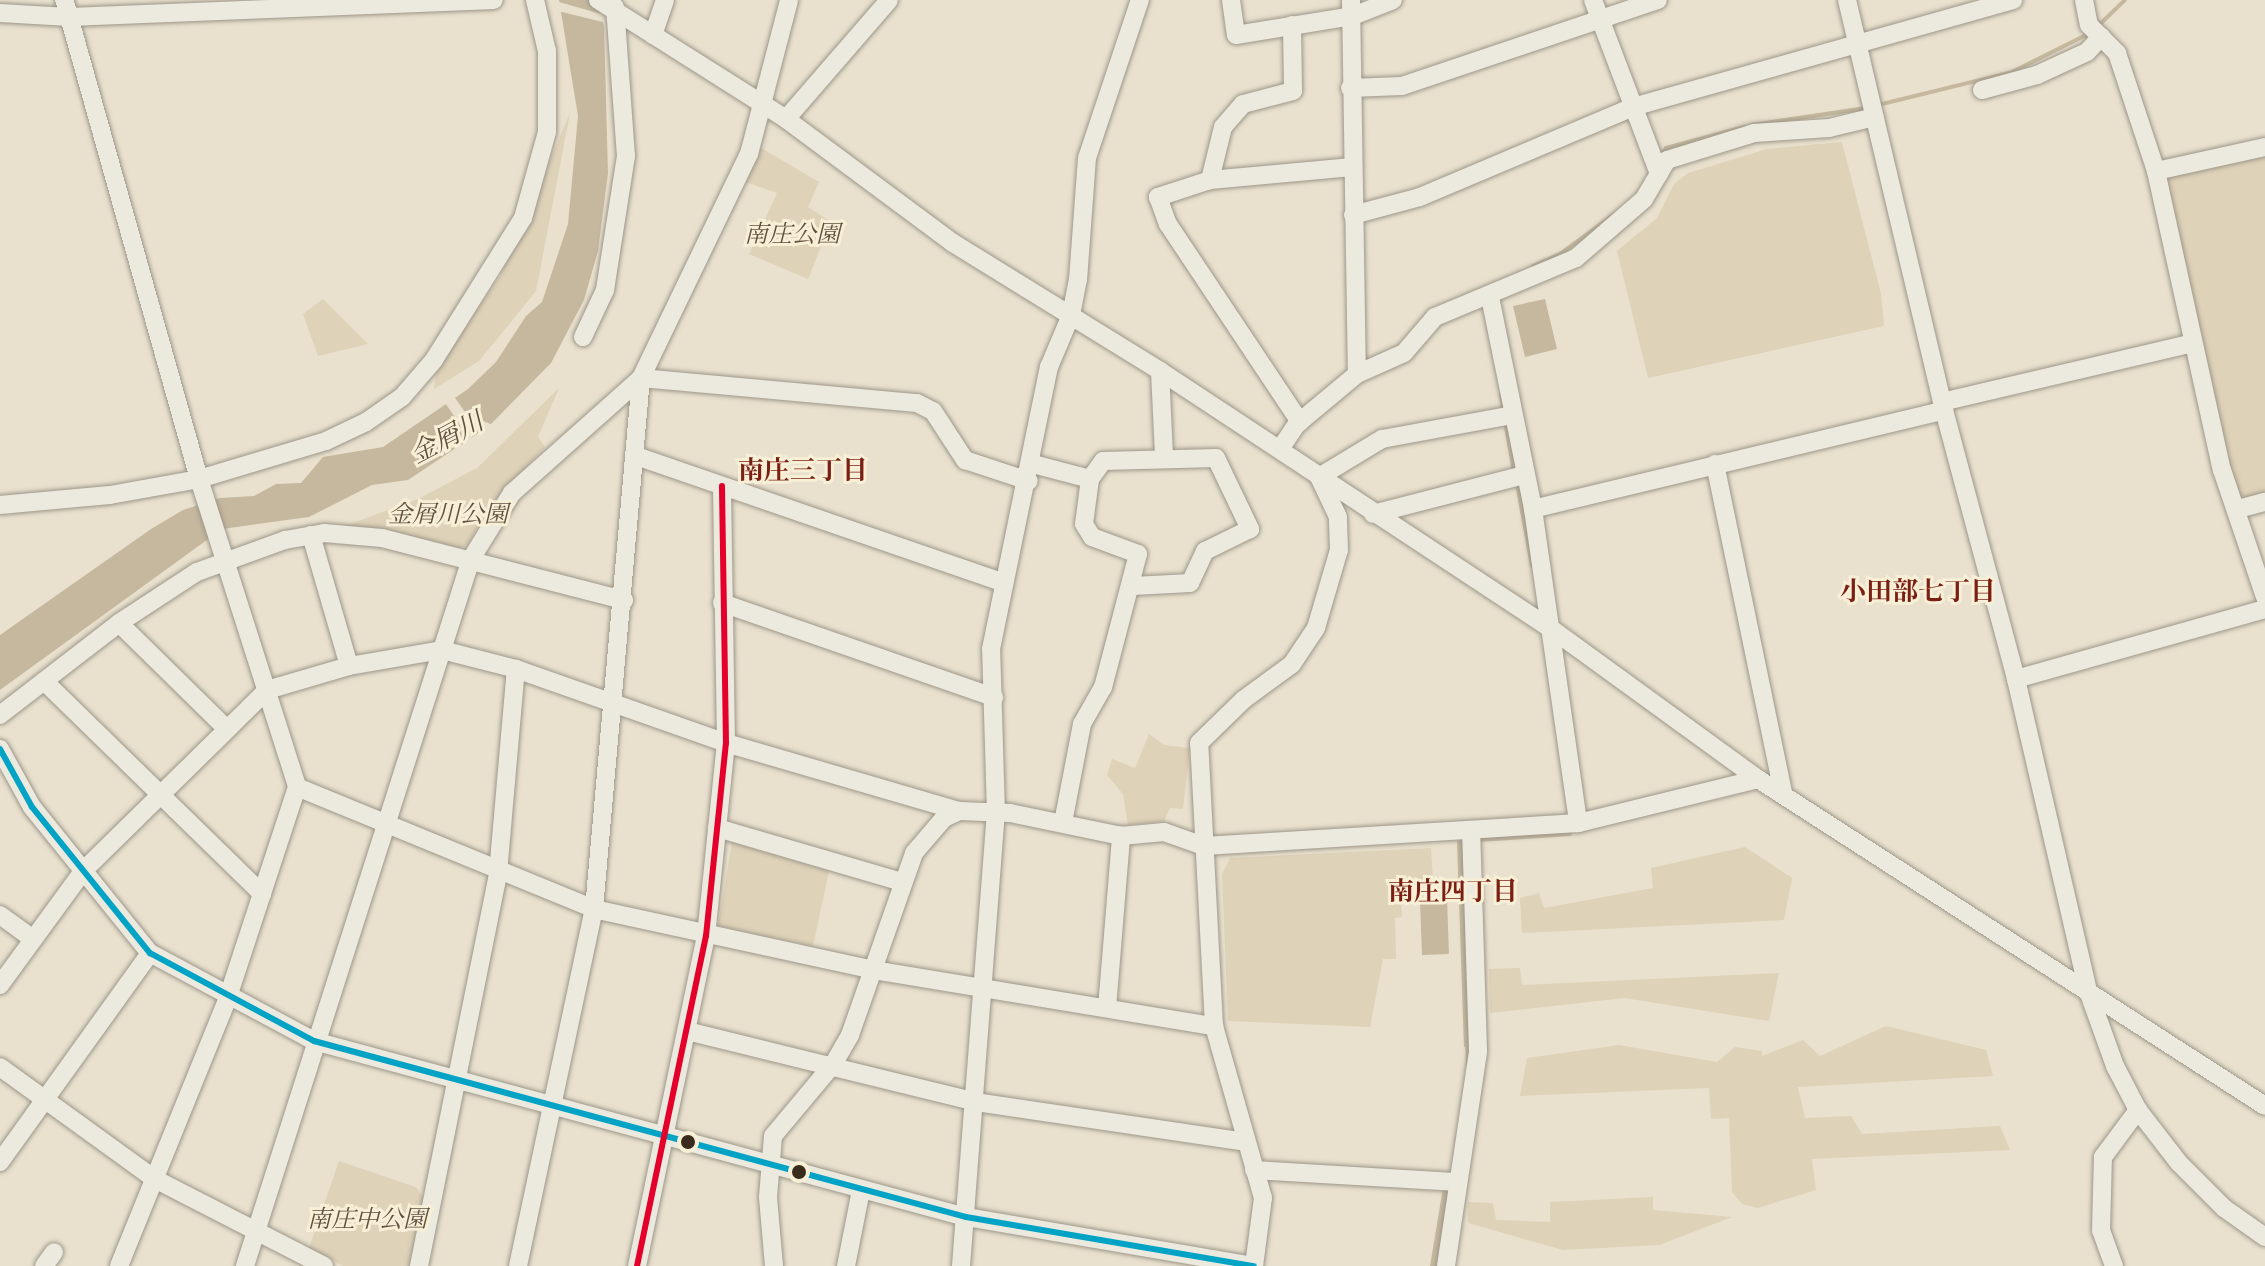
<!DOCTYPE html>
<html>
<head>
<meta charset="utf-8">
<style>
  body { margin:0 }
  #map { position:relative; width:2265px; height:1266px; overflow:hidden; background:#e9e1ce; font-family:Alegreya,"Noto Serif JP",serif }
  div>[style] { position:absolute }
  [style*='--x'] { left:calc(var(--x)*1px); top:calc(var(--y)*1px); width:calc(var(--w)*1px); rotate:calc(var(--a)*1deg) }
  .green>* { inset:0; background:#ded2b8 }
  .water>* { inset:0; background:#c5b89e }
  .pier>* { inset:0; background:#e9e1ce }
  .stream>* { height:4px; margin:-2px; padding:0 2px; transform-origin:2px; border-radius:2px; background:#c5b89e }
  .roads { filter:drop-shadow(0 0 2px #9d9689) drop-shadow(0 0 2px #9d9689) }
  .minor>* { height:18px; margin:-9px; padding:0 9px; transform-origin:9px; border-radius:9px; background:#ece9df }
  .bus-1>* { height:6px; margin:-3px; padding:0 3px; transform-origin:3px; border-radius:3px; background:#03a3c5 }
  .bus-2>* { height:6px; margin:-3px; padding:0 3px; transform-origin:3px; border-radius:3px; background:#e4002b }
  .dots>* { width:22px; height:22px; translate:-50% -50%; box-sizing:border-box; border:4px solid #f8efd7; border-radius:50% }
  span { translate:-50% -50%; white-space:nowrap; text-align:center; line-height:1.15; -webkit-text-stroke:6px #f8efd7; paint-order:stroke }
  .park-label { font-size:24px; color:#61523f; font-style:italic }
  .water-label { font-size:26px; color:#5f513e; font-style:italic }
  .neighbourhood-label { font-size:26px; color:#7a1f14; font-weight:700 }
</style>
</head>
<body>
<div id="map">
  <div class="green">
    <div style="clip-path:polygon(570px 113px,536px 291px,479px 361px,434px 389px,436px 370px,501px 275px)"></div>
    <div style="clip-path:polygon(1842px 142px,1881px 294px,1884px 326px,1648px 378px,1617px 251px,1657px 218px,1674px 184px,1688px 173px,1767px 149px)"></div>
    <div style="clip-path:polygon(2265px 147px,2265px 502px,2238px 509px,2156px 171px)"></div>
    <div style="clip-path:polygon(761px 148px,819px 182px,808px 207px,831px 222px,808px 279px,749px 254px,777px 193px,746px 182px)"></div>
    <div style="clip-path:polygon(323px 299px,368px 344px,318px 356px,303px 314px)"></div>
    <div style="clip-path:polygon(559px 388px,538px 437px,545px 447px,489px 508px,468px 544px,460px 548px,339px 528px,418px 499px,477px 468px)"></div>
    <div style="clip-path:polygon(1149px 734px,1164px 745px,1190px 748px,1183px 809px,1170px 808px,1164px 821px,1128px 825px,1123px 794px,1107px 775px,1112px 759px,1135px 768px)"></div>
    <div style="clip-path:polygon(732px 842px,829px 871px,813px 946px,718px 926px)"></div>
    <div style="clip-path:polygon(1745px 847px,1792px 878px,1784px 920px,1522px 933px,1520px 898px,1539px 893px,1544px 908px,1653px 888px,1651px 868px)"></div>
    <div style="clip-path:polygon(1431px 848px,1433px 881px,1400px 883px,1402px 917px,1395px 918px,1396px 959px,1383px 959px,1370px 1027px,1228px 1021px,1222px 874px,1230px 858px)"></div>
    <div style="clip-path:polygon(1520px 968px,1522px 985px,1779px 973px,1769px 1021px,1624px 998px,1490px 1013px,1489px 969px)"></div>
    <div style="clip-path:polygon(1886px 1026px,1986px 1050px,1993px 1076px,1798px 1087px,1805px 1118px,1851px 1116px,1862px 1134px,2000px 1126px,2010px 1150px,1812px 1159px,1816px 1190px,1758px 1208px,1742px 1204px,1732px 1192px,1729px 1118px,1711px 1119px,1709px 1088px,1520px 1096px,1527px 1058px,1619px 1045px,1717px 1062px,1735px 1047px,1762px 1051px,1762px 1056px,1803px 1040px,1820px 1056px)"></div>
    <div style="clip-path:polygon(339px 1161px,416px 1187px,424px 1198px,409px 1266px,343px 1266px,309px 1248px)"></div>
    <div style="clip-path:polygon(1653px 1197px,1653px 1210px,1732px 1217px,1659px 1245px,1563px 1250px,1468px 1223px,1468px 1202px,1493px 1203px,1496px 1220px,1550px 1222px,1550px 1202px)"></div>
  </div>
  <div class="water">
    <div style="clip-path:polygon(559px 0,596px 0,604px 26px,608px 173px,598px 251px,584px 300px,551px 363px,489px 426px,408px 480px,372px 485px,309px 517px,222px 529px,0 690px,0 635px,151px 529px,183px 510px,220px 498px,254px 496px,276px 484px,301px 483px,323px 457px,383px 447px,468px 389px,496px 362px,526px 316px,542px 302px,568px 224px,578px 116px)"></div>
    <div style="clip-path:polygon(1545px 299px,1557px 349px,1525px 357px,1513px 306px)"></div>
    <div style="clip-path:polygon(1463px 840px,1472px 1046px,1464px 1047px,1457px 841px)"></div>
    <div style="clip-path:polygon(1447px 898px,1449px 954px,1422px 955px,1420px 900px)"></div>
    <div style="clip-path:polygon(1443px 1188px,1450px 1193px,1438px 1266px,1430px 1266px)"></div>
  </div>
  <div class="pier">
    <div style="clip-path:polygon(555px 1px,605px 15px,607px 23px,558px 11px)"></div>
    <div style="clip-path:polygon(453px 395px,467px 415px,496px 426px,487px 433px,470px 427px,472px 442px,465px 447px,460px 425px,444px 401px)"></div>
  </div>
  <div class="stream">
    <div style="--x:2098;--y:26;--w:37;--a:-44"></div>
    <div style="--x:1878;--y:105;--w:138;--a:-13.8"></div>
    <div style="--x:2012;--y:72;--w:85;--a:-26.6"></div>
    <div style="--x:1752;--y:125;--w:115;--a:-8.5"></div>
    <div style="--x:1663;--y:154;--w:7;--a:-63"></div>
    <div style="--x:1666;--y:148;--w:81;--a:-15.1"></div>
    <div style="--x:1533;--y:266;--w:30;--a:-24"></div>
    <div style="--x:1560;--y:254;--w:66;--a:-36.3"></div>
    <div style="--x:1501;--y:394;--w:19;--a:81"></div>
    <div style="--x:1505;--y:421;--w:52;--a:80"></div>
    <div style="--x:1517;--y:484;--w:83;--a:79.6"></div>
    <div style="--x:1478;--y:840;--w:92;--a:-3.7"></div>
    <div style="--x:1467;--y:1044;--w:20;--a:87"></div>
  </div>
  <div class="roads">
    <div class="minor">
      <div style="--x:535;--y:0;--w:52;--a:76.8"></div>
      <div style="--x:547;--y:51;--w:81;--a:90"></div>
      <div style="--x:547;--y:132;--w:89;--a:105.6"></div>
      <div style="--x:523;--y:218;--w:168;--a:122.1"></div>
      <div style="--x:434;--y:360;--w:49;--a:130.9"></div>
      <div style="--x:402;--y:397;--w:44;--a:145.2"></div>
      <div style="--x:366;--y:422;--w:44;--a:154.6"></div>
      <div style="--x:326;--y:441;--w:133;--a:163.3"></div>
      <div style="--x:199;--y:479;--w:323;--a:72.3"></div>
      <div style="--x:297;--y:787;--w:321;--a:22.3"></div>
      <div style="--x:594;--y:909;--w:287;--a:12.3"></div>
      <div style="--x:874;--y:970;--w:345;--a:9.4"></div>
      <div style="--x:598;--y:0;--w:222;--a:32.3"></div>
      <div style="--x:786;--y:119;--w:208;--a:36.6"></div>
      <div style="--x:953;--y:243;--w:243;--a:31.7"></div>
      <div style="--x:1160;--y:371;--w:471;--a:33.4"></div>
      <div style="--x:1553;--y:630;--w:253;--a:36"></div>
      <div style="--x:1758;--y:779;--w:603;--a:32.82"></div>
      <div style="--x:1231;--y:0;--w:35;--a:82"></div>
      <div style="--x:1236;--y:35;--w:119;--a:-9.2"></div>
      <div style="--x:1353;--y:16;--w:43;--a:-21.8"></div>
      <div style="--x:1351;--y:0;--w:374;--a:89.1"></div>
      <div style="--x:1593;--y:0;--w:186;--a:69.2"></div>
      <div style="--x:1847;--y:0;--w:421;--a:76.7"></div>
      <div style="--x:1944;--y:410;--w:278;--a:75"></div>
      <div style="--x:2016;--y:679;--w:320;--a:77"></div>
      <div style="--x:2088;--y:991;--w:80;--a:70.2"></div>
      <div style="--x:2115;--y:1066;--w:50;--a:62.4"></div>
      <div style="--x:2138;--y:1110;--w:67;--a:52.3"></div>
      <div style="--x:2179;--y:1163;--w:64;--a:45"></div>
      <div style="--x:2224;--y:1208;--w:50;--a:35.3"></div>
      <div style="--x:2084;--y:0;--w:25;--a:79"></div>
      <div style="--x:2089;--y:25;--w:40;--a:45"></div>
      <div style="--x:2117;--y:53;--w:124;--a:71.7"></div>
      <div style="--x:2156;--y:171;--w:306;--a:77.6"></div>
      <div style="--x:2222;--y:470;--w:134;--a:71.3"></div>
      <div style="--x:0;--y:13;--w:69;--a:3.3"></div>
      <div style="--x:69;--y:17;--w:425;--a:-2.3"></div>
      <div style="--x:1292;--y:25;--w:66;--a:89.1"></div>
      <div style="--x:1293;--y:91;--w:52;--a:165.4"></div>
      <div style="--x:1243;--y:104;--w:30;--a:131"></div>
      <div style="--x:1223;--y:127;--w:55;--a:103.8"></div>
      <div style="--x:1210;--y:180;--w:55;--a:161.9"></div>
      <div style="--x:1158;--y:197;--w:29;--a:70"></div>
      <div style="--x:1168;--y:224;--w:238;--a:56.3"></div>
      <div style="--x:653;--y:35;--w:37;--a:-71"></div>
      <div style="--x:1350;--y:88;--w:52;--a:-2.2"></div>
      <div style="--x:1402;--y:86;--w:270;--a:-18.6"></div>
      <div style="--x:1982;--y:90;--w:57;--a:-15.3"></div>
      <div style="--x:2037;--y:75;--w:55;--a:-24.7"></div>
      <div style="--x:2087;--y:52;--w:21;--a:-47"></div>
      <div style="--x:786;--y:119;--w:157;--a:-49.1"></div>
      <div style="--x:2156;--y:171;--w:112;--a:-12.4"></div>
      <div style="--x:1210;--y:180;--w:143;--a:-5.2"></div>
      <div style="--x:1353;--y:215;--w:69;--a:-15"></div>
      <div style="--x:1420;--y:197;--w:231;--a:-22.9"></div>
      <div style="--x:1633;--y:107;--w:395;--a:-15.7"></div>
      <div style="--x:1490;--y:297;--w:216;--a:78.5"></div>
      <div style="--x:1533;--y:509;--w:317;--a:81.8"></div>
      <div style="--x:583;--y:337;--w:52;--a:-64.9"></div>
      <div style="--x:605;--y:290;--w:136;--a:-81.1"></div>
      <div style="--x:626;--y:156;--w:149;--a:-94.2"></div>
      <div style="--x:1160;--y:371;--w:86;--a:87.3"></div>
      <div style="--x:1942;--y:402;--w:258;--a:-13.2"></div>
      <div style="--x:1280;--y:449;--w:30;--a:-56"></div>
      <div style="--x:1297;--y:424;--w:78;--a:-39.8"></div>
      <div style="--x:1357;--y:374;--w:51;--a:-24.1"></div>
      <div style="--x:1404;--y:353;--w:48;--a:-49.3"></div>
      <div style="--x:1435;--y:317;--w:153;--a:-22.7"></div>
      <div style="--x:1576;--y:258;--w:90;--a:-40.9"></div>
      <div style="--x:1644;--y:199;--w:45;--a:-59.5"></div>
      <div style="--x:1667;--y:160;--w:91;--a:-17.2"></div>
      <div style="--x:1754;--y:133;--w:75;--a:-3.8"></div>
      <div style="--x:1829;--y:128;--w:47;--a:-13.4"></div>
      <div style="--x:636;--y:456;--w:387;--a:19"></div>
      <div style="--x:1033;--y:464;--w:59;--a:14.7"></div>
      <div style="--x:1090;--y:479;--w:45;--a:97.6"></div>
      <div style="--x:1084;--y:524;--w:15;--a:58"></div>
      <div style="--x:1092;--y:537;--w:49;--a:20.3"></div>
      <div style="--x:1138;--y:554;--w:138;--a:104.7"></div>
      <div style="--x:1103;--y:687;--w:43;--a:119.6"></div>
      <div style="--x:1082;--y:724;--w:101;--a:100.9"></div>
      <div style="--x:1715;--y:464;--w:335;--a:78.3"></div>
      <div style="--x:1090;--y:479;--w:22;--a:-54"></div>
      <div style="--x:1103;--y:461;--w:113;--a:-1.5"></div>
      <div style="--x:1216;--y:458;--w:79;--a:64.4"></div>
      <div style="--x:1250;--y:529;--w:50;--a:153.9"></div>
      <div style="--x:1205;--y:551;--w:35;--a:115"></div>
      <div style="--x:1190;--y:583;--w:57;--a:177"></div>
      <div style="--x:0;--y:505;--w:110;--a:-5.2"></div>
      <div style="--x:110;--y:495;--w:90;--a:-10.2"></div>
      <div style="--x:199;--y:479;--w:498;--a:-105.7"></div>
      <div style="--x:1533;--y:509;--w:423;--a:-13.5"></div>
      <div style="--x:2238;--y:509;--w:28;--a:-15"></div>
      <div style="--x:1373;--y:514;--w:156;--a:-14.5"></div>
      <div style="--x:311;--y:535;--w:136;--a:73.8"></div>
      <div style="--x:722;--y:603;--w:288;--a:19.1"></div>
      <div style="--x:119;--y:623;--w:150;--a:44.5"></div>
      <div style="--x:2016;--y:679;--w:259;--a:-15.7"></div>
      <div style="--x:44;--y:681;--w:305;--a:44.3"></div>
      <div style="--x:0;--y:715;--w:150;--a:-37.7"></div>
      <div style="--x:119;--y:623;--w:93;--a:-33.2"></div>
      <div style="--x:197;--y:572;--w:94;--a:-20"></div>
      <div style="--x:285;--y:540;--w:40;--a:-10"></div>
      <div style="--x:324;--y:533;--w:58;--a:4.9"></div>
      <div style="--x:382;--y:538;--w:250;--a:14.4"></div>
      <div style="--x:0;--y:749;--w:66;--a:61.1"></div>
      <div style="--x:32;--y:807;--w:188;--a:51.1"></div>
      <div style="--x:150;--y:953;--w:186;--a:28.2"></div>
      <div style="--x:314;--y:1041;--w:675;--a:15.11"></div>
      <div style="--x:966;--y:1217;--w:292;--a:9.7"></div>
      <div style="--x:717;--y:828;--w:193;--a:16.3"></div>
      <div style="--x:0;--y:915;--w:41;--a:36"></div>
      <div style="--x:0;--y:985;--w:141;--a:-53.9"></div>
      <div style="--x:83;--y:871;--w:258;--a:-44.5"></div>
      <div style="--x:267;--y:690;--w:85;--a:-16.3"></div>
      <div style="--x:349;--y:666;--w:94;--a:-9.8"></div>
      <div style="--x:442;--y:650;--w:76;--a:14.4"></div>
      <div style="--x:516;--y:669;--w:223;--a:19.4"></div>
      <div style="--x:726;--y:743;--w:243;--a:16.3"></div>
      <div style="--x:959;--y:811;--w:51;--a:2.2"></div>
      <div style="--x:1010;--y:813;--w:113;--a:11.7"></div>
      <div style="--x:1121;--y:836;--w:43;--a:-5.3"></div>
      <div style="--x:1164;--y:832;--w:42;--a:19.3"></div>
      <div style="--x:1204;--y:846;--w:375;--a:-3.5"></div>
      <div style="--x:1578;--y:823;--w:185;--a:-13.7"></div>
      <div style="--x:1107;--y:1008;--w:173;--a:-85.3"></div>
      <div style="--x:687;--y:1031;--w:297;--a:13.8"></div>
      <div style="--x:975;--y:1102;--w:273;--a:8.4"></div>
      <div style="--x:0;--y:1067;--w:191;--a:35.9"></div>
      <div style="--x:155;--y:1179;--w:190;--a:27.2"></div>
      <div style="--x:0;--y:1162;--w:257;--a:-54.3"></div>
      <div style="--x:1254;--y:1170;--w:204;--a:3.4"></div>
      <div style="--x:44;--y:1266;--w:17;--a:-54"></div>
      <div style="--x:119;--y:1266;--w:290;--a:-67.9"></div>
      <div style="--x:228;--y:997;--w:221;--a:-71.8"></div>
      <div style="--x:245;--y:1266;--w:742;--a:-72.27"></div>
      <div style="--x:471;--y:559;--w:78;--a:-58.2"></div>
      <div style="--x:512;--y:493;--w:173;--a:-41.7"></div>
      <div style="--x:641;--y:378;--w:277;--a:5.2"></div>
      <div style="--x:917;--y:403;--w:18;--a:27"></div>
      <div style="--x:933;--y:411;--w:59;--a:56.9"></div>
      <div style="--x:965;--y:460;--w:67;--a:18.2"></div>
      <div style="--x:419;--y:1266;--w:401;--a:-78.6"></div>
      <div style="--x:498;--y:873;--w:205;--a:-85"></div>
      <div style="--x:518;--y:1266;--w:365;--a:-78"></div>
      <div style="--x:594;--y:909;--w:533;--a:-84.94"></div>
      <div style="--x:641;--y:378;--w:249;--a:-64.3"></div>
      <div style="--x:749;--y:154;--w:159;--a:-75.4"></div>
      <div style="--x:637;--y:1266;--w:337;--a:-78.2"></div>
      <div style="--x:706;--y:936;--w:194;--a:-84.1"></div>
      <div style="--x:726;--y:743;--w:257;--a:-90.9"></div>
      <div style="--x:774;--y:1266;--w:69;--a:-95"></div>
      <div style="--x:768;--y:1197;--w:61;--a:-85.3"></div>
      <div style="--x:773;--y:1136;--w:95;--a:-50.1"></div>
      <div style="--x:834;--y:1063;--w:32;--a:-60"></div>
      <div style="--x:850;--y:1035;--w:193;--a:-70.6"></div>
      <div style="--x:914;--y:853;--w:46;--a:-49.4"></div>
      <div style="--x:944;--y:818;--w:17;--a:-25"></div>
      <div style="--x:846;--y:1266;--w:77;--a:-78.8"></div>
      <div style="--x:961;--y:1266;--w:453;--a:-85.6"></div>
      <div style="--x:996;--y:814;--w:165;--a:-91.7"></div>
      <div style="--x:991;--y:649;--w:288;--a:-78.4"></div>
      <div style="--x:1049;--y:367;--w:56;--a:-67.1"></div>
      <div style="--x:1071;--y:315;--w:36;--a:-79"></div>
      <div style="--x:1078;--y:280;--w:122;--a:-85.8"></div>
      <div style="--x:1087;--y:158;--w:167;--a:-71.5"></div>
      <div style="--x:1254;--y:1266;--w:69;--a:-82.5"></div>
      <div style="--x:1263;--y:1198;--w:179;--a:-105.9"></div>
      <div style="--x:1214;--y:1026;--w:283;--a:-93"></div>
      <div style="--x:1199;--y:743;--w:62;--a:-44.3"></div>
      <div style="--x:1243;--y:700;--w:61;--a:-36.3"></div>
      <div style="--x:1292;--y:664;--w:43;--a:-56.3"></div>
      <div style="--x:1316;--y:628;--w:81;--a:-73.6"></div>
      <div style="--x:1339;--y:550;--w:33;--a:-92"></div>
      <div style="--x:1338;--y:517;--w:44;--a:-115.4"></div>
      <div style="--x:1319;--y:477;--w:74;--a:-31.1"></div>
      <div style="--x:1382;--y:439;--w:133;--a:-10.4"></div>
      <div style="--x:1446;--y:1266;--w:217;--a:-81.5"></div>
      <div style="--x:1478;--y:1051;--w:221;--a:-91.8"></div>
      <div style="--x:2114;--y:1266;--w:37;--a:-110"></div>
      <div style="--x:2101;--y:1231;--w:74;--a:-88.5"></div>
      <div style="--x:2103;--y:1157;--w:59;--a:-53.3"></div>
    </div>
  </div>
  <div class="bus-1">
    <div style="--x:0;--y:749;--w:66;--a:61.1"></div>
    <div style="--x:32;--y:807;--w:188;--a:51.1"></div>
    <div style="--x:150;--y:953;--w:186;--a:28.2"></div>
    <div style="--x:314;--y:1041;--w:675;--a:15.11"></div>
    <div style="--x:966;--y:1217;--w:292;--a:9.7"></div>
  </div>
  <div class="bus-2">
    <div style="--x:637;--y:1266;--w:337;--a:-78.2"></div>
    <div style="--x:706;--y:936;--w:194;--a:-84.1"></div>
    <div style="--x:726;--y:743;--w:257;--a:-90.9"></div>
  </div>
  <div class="dots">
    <div style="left:688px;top:1142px;background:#3a2c1d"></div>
    <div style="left:799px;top:1172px;background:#3a2c1d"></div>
  </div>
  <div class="park-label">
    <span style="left:792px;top:235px">南庄公園</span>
    <span style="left:448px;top:515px">金屑川公園</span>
    <span style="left:367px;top:1220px">南庄中公園</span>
  </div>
  <div class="water-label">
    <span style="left:447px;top:438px;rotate:-28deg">金屑川</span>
  </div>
  <div class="neighbourhood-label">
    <span style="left:803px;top:471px">南庄三丁目</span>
    <span style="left:1918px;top:592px">小田部七丁目</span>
    <span style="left:1453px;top:892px">南庄四丁目</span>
  </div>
</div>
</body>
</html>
